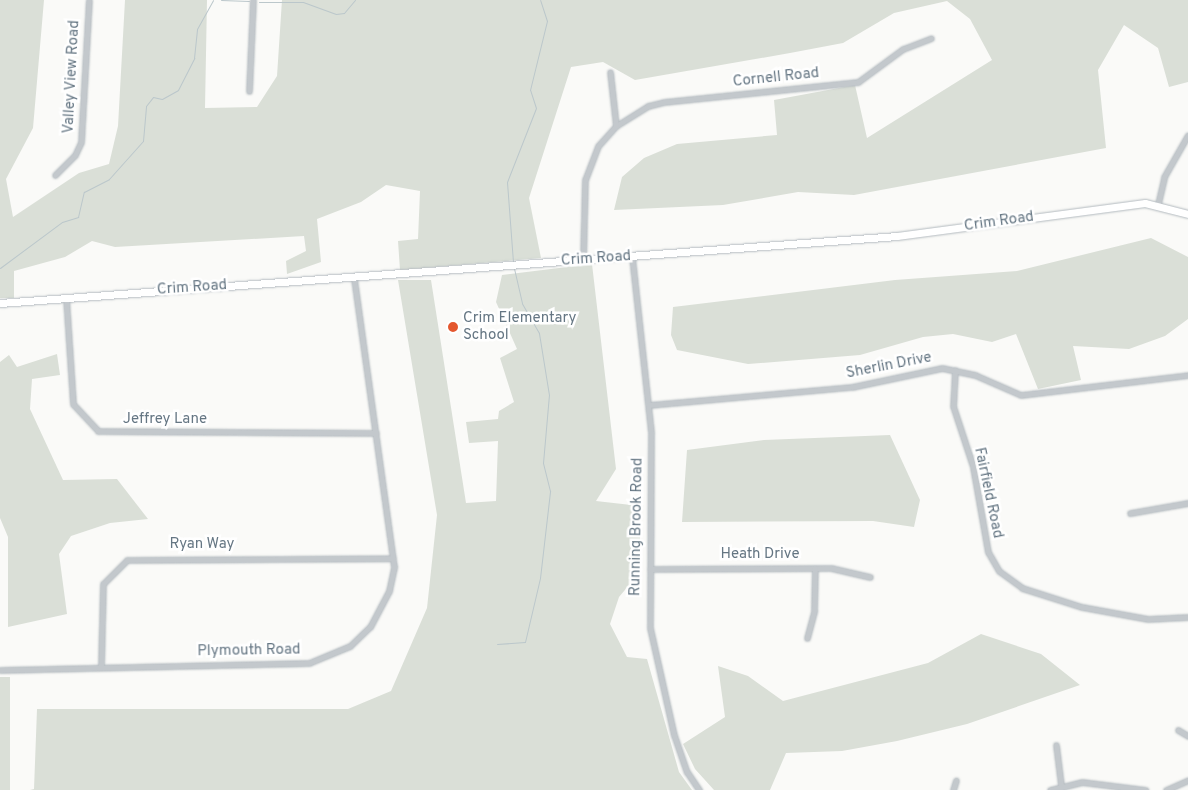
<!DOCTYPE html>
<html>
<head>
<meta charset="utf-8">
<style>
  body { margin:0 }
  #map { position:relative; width:1188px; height:790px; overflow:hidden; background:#fafaf8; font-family:Overpass,sans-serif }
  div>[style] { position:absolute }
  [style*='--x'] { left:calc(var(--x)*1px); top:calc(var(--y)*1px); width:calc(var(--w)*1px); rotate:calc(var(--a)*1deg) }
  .green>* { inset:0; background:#dadfd7 }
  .stream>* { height:1px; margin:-0.5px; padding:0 0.5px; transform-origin:0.5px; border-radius:0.5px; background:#bbc7cb }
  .roads { filter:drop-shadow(0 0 1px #b3babf) drop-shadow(0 0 1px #b3babf) }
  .street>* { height:5px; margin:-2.5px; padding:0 2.5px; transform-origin:2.5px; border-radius:2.5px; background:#c3c8cc }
  .secondary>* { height:7px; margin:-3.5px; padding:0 3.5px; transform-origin:3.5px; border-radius:3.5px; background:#fff }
  .dots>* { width:14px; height:14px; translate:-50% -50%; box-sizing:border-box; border:2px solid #fff; border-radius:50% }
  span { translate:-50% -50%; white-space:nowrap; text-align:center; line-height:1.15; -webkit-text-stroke:5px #fff; paint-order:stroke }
  .street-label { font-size:15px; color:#657683 }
  .poi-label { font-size:15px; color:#657683 }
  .left { translate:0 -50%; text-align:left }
</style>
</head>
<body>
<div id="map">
  <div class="green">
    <div style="clip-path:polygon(0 0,44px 0,33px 128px,6px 179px,13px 217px,79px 173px,109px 164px,118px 126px,125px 0,207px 0,205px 108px,257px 107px,277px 76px,282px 0,1188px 0,1188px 82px,1169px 87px,1158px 48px,1124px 25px,1098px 70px,1106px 148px,854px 195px,798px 192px,723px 205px,614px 210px,622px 177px,644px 158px,677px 144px,777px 135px,774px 100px,855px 85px,867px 138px,992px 60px,970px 19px,947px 1px,894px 13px,843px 43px,790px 53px,635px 80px,603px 62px,571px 67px,529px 198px,541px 258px,400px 270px,398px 241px,418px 239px,420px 191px,386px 185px,361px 202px,317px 219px,321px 262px,287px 274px,286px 261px,306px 251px,304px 236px,115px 247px,92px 241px,65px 257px,14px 271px,14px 298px,0 298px)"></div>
    <div style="clip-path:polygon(1151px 238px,1188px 257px,1188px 319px,1165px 336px,1129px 349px,1073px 346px,1081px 380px,1038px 389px,1016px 334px,992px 342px,953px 334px,923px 337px,860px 355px,748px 364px,677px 350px,671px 335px,673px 307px,895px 280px,1017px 271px)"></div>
    <div style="clip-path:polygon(592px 264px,616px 469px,596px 501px,640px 506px,640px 572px,619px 597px,610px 624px,627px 657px,647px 659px,679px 772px,692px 790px,30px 790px,34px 789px,37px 709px,348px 709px,391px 691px,427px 608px,437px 515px,398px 280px,431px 280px,466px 503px,496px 501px,498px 441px,469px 443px,466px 422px,498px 419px,499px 411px,514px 402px,500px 358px,517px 349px,496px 302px,502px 275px)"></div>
    <div style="clip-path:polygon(57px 354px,60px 375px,32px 379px,30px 409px,63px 480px,117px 479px,148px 519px,110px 523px,71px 536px,59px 554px,67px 614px,8px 627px,8px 537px,0 518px,0 362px,9px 355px,17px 367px)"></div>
    <div style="clip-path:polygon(890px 435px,920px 500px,914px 527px,873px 521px,682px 522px,687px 450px,764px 440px)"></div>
    <div style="clip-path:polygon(981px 634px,1041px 654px,1080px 685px,967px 724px,897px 741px,842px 751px,786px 753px,770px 790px,714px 790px,695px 769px,683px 744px,725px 717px,718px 666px,748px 676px,783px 701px,928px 663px)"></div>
    <div style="clip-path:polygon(0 677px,10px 677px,10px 790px,0 790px)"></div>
  </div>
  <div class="stream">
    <div style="--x:221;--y:0;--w:28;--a:2"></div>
    <div style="--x:259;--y:2;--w:44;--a:0"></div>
    <div style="--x:303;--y:2;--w:35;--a:20"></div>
    <div style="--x:336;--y:14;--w:8;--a:-7"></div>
    <div style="--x:344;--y:13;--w:17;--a:-50"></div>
    <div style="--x:513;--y:262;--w:80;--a:-94.3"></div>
    <div style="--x:507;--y:182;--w:79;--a:-68.6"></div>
    <div style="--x:536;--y:108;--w:19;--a:-108"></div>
    <div style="--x:530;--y:90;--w:71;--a:-76.2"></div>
    <div style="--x:547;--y:21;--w:22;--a:-108"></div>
    <div style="--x:0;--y:268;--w:77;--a:-36.6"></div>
    <div style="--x:62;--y:222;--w:17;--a:-17"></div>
    <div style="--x:78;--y:217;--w:26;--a:-77"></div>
    <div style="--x:84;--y:192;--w:28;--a:-27"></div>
    <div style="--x:109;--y:179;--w:51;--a:-48.2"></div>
    <div style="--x:143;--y:141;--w:35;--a:-85"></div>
    <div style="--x:146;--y:106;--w:11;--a:-52"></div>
    <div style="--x:153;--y:97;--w:9;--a:13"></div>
    <div style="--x:162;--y:99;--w:18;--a:-29"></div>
    <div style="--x:178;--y:90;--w:36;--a:-63"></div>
    <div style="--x:194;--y:58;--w:29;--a:-84"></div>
    <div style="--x:197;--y:29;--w:33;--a:-61"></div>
    <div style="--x:497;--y:644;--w:28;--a:-4"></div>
    <div style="--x:525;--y:642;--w:66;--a:-76.8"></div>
    <div style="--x:540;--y:578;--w:88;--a:-83.4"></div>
    <div style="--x:550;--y:491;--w:29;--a:-104"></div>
    <div style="--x:543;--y:463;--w:68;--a:-85"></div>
    <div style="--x:549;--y:395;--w:63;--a:-99.2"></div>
    <div style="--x:539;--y:333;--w:34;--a:-120"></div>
    <div style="--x:522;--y:303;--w:36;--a:-103"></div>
  </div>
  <div class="roads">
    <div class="street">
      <div style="--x:249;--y:91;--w:91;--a:-87.5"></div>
      <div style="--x:616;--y:126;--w:38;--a:-32"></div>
      <div style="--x:648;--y:106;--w:16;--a:-14"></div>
      <div style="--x:664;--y:102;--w:195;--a:-5.9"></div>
      <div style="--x:858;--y:82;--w:56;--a:-36.3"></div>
      <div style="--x:903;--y:49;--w:30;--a:-21"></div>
      <div style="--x:55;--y:175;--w:28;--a:-45"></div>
      <div style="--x:75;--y:155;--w:14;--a:-65"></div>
      <div style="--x:81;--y:142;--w:142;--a:-86.8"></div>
      <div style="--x:1158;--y:204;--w:28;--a:-77"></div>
      <div style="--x:1164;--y:177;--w:48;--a:-60.3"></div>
      <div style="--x:632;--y:257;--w:177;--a:83.8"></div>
      <div style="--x:651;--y:433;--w:195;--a:90.3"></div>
      <div style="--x:650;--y:628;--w:110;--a:77.4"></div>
      <div style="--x:674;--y:735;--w:39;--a:71"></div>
      <div style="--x:687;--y:772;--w:22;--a:56"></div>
      <div style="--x:583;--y:260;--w:80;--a:-88.6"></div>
      <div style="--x:585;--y:180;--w:36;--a:-69"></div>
      <div style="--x:598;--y:146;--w:27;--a:-48"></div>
      <div style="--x:616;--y:126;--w:54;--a:-96.3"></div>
      <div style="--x:66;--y:298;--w:106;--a:86.2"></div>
      <div style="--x:73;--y:404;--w:37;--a:47"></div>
      <div style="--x:98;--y:431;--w:278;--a:0.4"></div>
      <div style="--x:955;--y:370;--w:36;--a:93"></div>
      <div style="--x:953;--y:406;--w:64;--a:71.8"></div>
      <div style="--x:973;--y:467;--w:86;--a:80"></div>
      <div style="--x:988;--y:552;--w:22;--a:60"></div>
      <div style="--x:999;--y:571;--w:29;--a:36"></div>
      <div style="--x:1022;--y:588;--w:63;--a:17.6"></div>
      <div style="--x:1082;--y:607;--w:67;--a:10.3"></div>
      <div style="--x:1148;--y:619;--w:40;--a:-2.9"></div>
      <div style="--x:649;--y:405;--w:204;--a:-5.1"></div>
      <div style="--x:852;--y:387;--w:92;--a:-11.9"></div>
      <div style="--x:942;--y:368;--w:34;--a:12"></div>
      <div style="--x:975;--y:375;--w:50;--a:23.5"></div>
      <div style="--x:1021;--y:395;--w:168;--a:-6.8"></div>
      <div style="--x:1130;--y:513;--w:59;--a:-9.8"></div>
      <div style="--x:650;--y:569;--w:181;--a:-0.3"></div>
      <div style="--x:831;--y:568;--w:40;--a:13"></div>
      <div style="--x:807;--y:638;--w:28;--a:-75"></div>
      <div style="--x:814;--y:611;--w:43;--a:-88.7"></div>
      <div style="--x:101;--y:665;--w:81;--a:-88.6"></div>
      <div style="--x:103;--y:584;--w:34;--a:-45"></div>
      <div style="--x:127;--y:560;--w:266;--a:-0.4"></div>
      <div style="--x:0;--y:670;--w:309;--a:-1.3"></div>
      <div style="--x:309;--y:663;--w:44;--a:-22.5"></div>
      <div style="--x:350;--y:646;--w:28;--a:-44"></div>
      <div style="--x:370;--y:627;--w:41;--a:-62.2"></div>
      <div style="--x:389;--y:591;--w:25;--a:-78"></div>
      <div style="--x:394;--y:567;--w:293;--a:-97.9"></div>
      <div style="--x:1178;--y:730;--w:12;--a:31"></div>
      <div style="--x:1056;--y:745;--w:40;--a:82.9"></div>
      <div style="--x:953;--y:790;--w:10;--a:-73"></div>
      <div style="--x:1050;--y:790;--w:33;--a:-14"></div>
      <div style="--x:1082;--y:782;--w:64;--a:7.2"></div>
      <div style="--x:1166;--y:790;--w:24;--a:-24"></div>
    </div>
    <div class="secondary">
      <div style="--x:0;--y:303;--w:899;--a:-4.27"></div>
      <div style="--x:897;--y:236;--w:250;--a:-7.6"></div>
      <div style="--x:1145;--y:203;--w:44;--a:14.3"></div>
    </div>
  </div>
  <div class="dots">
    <div style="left:453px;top:327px;background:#e4572e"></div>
  </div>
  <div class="street-label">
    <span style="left:72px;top:77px;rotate:-87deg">Valley View Road</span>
    <span style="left:776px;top:78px;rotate:-6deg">Cornell Road</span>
    <span style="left:999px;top:222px;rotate:-8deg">Crim Road</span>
    <span style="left:596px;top:259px;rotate:-4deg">Crim Road</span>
    <span style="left:192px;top:288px;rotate:-4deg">Crim Road</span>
    <span style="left:889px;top:366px;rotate:-11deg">Sherlin Drive</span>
    <span style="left:165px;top:420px">Jeffrey Lane</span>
    <span style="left:988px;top:493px;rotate:78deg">Fairfield Road</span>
    <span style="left:637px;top:527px;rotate:-89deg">Running Brook Road</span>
    <span style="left:202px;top:545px">Ryan Way</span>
    <span style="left:760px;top:555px">Heath Drive</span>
    <span style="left:249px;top:651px;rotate:-1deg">Plymouth Road</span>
  </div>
  <div class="poi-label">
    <span class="left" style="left:463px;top:327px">Crim Elementary<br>School</span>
  </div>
</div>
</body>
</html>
